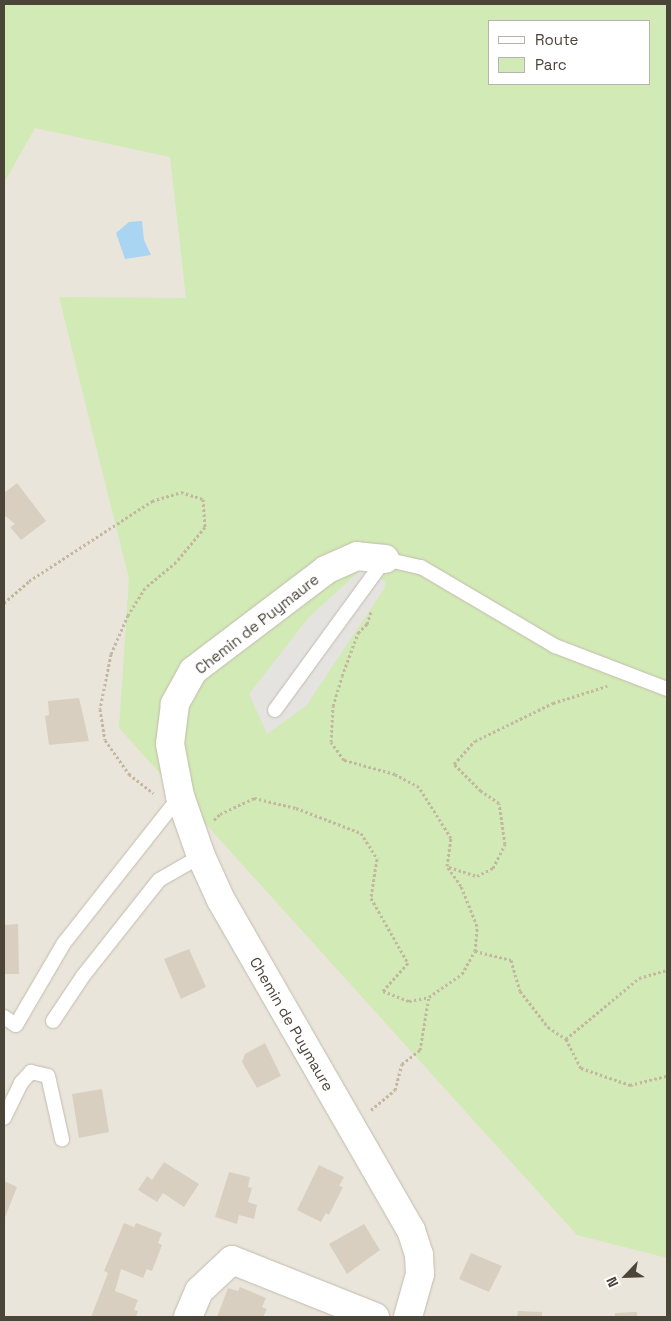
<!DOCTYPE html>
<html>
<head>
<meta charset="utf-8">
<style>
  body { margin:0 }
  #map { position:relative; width:671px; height:1321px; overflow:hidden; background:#f6f3ec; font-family:"Space Grotesk",sans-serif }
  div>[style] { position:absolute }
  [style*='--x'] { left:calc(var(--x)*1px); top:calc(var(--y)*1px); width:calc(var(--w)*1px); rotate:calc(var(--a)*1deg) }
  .residential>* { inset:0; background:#eae5da }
  .green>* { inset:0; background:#d2eab5 }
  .parking>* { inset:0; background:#e5e3e0 }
  .water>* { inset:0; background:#a9d4f2 }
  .building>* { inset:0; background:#d8cfc1 }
  .path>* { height:3px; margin-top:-1.5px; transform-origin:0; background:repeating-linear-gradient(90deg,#c4b79f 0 2.5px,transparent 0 5px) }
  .roads { filter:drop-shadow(0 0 1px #c2bbae) drop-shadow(0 0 1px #c2bbae) }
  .service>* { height:14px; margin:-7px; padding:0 7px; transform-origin:7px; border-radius:7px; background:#fff }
  .minor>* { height:28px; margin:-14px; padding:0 14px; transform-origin:14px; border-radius:14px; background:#fff }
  span { translate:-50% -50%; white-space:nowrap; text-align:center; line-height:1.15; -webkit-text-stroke:4px #fff; paint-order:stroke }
  .street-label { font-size:15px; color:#4b4439 }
  .frame { position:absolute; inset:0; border:5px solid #4b4439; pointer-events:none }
  .legend { position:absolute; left:488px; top:20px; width:162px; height:65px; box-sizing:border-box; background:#fff; border:1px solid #b7b4b0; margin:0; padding:6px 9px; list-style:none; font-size:15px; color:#4b4439 }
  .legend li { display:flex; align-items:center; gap:10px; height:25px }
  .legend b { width:25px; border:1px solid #b7b4b0 }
  .north { position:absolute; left:601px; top:1251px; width:50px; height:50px; -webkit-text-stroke:4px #fff; paint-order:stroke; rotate:246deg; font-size:14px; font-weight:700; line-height:20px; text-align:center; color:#4b4439 }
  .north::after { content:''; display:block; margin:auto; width:18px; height:22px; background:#4b4439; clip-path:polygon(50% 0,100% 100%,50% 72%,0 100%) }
</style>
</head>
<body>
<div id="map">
  <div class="residential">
    <div style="clip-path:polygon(evenodd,4px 4px,667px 4px,667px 1317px,4px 1317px,4px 4px,490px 21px,650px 21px,650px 84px,490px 84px,490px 21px)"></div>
  </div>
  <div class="green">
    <div style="clip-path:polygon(evenodd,4px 4px,667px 4px,667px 1258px,577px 1235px,119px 728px,129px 579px,59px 297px,186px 298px,170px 157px,35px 128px,4px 183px,4px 4px,490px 21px,650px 21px,650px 84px,490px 84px,490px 21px)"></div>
  </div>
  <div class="parking">
    <div style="clip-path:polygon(363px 568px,386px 582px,384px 589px,306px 706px,267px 734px,249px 694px,309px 617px)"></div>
  </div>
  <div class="water">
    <div style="clip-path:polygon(142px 221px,144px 240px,151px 255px,125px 259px,116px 233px,129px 222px)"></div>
  </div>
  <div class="building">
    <div style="clip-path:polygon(17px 483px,46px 521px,21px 540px,10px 527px,15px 524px,4px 515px,4px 493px)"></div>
    <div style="clip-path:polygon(79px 698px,89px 741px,49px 745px,45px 716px,49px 715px,48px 701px)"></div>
    <div style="clip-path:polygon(18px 924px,19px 974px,4px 974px,4px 925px)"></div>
    <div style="clip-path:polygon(189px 949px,206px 987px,181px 999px,164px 959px)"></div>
    <div style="clip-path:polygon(265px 1043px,281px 1076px,257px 1088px,242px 1062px,245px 1054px)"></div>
    <div style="clip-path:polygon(102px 1089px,109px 1132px,79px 1138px,72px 1094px)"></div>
    <div style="clip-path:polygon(164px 1162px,199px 1184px,184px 1207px,163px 1193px,157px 1202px,138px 1190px,147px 1176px,152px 1180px)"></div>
    <div style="clip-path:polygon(319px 1165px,344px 1177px,339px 1186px,343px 1187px,329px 1215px,326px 1213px,321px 1222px,297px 1210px)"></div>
    <div style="clip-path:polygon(229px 1172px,250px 1177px,248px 1187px,252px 1188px,248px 1202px,257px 1205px,254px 1219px,239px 1215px,237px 1224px,215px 1217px)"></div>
    <div style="clip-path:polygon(4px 1181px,17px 1187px,4px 1220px)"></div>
    <div style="clip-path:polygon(124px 1223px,134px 1227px,136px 1223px,162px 1233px,158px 1243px,162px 1245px,152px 1271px,147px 1269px,143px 1278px,121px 1269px,119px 1277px,115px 1291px,138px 1300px,134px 1310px,138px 1311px,136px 1317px,91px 1317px,108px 1273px,104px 1271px)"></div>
    <div style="clip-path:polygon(364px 1224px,380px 1250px,347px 1274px,329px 1244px)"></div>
    <div style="clip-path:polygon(471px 1253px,502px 1266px,489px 1292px,459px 1279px)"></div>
    <div style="clip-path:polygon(240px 1287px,266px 1298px,262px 1307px,267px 1309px,263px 1317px,217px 1317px,228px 1288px,238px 1291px)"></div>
    <div style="clip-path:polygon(518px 1311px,542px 1312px,542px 1317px,517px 1317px)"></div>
    <div style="clip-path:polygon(637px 1312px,637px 1317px,615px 1317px,615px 1313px)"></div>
  </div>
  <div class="path">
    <div style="--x:4;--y:603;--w:33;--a:-41"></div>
    <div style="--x:29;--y:581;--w:147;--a:-33"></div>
    <div style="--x:152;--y:501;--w:30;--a:-17"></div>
    <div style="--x:181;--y:492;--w:23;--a:18"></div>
    <div style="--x:203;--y:499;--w:28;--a:86"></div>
    <div style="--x:205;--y:527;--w:45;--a:129.6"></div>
    <div style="--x:176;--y:562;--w:40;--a:140"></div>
    <div style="--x:145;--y:588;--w:32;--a:122"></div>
    <div style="--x:128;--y:615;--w:43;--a:113.6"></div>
    <div style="--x:111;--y:654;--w:56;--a:101.3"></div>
    <div style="--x:100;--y:709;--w:31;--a:81"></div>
    <div style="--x:105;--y:740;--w:42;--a:54.8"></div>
    <div style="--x:129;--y:774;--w:31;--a:38"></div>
    <div style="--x:214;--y:820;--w:8;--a:-45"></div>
    <div style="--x:220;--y:814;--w:38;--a:-25"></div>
    <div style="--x:254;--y:798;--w:43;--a:13.4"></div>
    <div style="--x:296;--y:808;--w:70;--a:21"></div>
    <div style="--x:361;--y:833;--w:31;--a:58"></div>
    <div style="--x:377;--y:859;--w:39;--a:99"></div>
    <div style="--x:371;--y:898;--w:75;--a:60.4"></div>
    <div style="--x:408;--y:963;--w:38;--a:132"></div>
    <div style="--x:383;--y:991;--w:28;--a:21"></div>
    <div style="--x:409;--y:1001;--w:20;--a:-11"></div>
    <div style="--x:429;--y:997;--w:40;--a:-34.9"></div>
    <div style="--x:462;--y:974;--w:26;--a:-61"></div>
    <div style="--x:475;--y:951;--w:25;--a:-85"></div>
    <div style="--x:477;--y:926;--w:43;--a:-111.8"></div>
    <div style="--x:461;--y:886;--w:24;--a:-125"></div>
    <div style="--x:447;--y:866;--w:28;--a:-82"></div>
    <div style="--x:451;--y:838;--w:60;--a:-122.1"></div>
    <div style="--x:419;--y:787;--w:27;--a:-152"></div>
    <div style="--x:395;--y:774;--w:53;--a:-164.6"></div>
    <div style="--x:344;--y:760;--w:22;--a:-126"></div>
    <div style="--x:331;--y:742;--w:36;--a:-87"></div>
    <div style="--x:333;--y:706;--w:31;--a:-73"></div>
    <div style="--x:342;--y:676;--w:46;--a:-69.6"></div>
    <div style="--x:358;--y:633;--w:13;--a:-45"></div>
    <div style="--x:367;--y:624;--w:13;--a:-72"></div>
    <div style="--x:449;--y:867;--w:29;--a:18"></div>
    <div style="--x:477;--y:876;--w:18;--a:-27"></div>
    <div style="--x:493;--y:868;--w:27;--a:-63"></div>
    <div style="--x:505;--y:844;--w:41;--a:-98.3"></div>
    <div style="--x:499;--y:803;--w:22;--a:-146"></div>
    <div style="--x:481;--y:791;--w:38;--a:-135"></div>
    <div style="--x:454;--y:764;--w:31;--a:-48"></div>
    <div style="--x:475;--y:741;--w:87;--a:-26"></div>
    <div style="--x:553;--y:703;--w:57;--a:-17.5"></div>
    <div style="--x:475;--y:951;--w:37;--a:14"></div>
    <div style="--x:511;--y:960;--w:32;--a:74"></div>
    <div style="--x:520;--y:991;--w:46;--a:52.1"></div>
    <div style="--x:548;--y:1027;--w:22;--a:34"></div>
    <div style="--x:566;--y:1039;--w:33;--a:63"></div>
    <div style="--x:581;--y:1068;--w:52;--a:19.1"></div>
    <div style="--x:630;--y:1085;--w:38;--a:-14"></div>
    <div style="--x:566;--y:1039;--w:95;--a:-39.9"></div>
    <div style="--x:639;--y:978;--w:29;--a:-16"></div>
    <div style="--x:371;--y:1110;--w:31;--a:-40"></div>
    <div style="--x:395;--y:1090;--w:27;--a:-75"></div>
    <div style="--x:402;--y:1064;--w:23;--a:-38"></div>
    <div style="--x:420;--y:1050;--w:54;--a:-80.4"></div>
  </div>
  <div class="roads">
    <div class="service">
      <div style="--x:275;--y:710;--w:187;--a:-53.9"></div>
      <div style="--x:385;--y:559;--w:37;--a:13"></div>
      <div style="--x:421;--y:567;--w:156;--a:30.5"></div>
      <div style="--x:555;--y:646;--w:120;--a:21"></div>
      <div style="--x:4;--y:1017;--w:14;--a:34"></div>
      <div style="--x:16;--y:1025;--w:95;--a:-59.7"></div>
      <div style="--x:64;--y:943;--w:187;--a:-51.7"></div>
      <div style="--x:53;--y:1021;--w:54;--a:-56.3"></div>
      <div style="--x:83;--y:976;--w:122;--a:-51.6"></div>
      <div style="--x:159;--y:880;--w:48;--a:-29.7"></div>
      <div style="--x:4;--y:1118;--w:39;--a:-64"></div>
      <div style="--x:21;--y:1083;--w:15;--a:-48"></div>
      <div style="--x:31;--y:1072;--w:17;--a:13"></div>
      <div style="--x:48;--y:1076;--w:65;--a:77.5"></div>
    </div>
    <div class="minor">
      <div style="--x:385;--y:559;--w:28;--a:-174"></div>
      <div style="--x:357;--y:556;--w:34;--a:156"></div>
      <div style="--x:326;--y:570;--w:167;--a:142.8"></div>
      <div style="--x:193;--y:671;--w:38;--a:119"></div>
      <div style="--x:175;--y:704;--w:40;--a:97.1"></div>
      <div style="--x:170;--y:744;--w:53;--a:79.1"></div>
      <div style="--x:180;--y:796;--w:64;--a:70.7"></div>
      <div style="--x:201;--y:856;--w:48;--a:65.6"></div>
      <div style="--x:221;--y:900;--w:381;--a:60.1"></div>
      <div style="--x:411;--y:1230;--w:26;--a:72"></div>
      <div style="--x:419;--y:1255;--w:19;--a:87"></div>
      <div style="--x:420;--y:1274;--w:45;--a:105.6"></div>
      <div style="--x:188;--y:1317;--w:28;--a:-67"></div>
      <div style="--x:199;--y:1291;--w:45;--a:-43.2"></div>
      <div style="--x:232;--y:1260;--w:154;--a:21.7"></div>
    </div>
  </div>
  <div class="street-label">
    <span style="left:257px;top:624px;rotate:-38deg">Chemin de Puymaure</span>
    <span style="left:292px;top:1024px;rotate:60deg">Chemin de Puymaure</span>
  </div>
  <div class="frame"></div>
  <ul class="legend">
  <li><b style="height:6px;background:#fff"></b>Route</li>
  <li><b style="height:14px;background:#d2eab5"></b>Parc</li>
  </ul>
  <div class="north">N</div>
</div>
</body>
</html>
